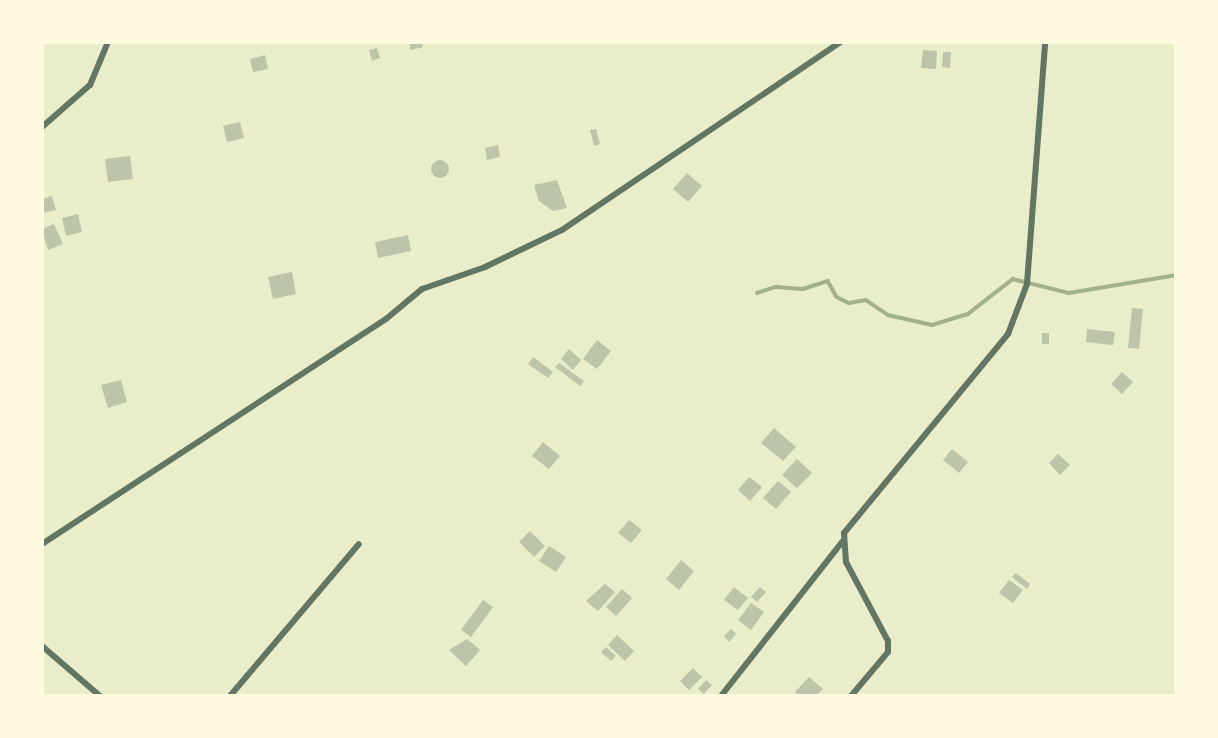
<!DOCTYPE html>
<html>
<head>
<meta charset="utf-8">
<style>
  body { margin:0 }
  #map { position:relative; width:1218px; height:738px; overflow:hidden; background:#e9edc9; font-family:"Space Grotesk",sans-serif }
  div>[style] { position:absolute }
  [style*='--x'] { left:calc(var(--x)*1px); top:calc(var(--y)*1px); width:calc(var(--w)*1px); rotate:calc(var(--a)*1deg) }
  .stream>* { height:3.5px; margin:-1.75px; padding:0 1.75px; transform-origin:1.75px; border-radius:1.75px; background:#a3b18a }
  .building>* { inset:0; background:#bcc5a7 }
  .round { border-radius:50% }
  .minor>* { height:6px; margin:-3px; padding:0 3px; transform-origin:3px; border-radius:3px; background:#617663 }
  span { translate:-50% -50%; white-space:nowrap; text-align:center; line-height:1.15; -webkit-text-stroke:5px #fefae0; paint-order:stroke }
  .frame { position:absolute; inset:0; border:44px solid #fefae0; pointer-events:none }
</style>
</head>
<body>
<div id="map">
  <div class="stream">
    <div style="--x:757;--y:293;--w:20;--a:-18"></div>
    <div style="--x:776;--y:287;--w:27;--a:4"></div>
    <div style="--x:803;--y:289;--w:26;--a:-18"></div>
    <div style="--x:828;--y:281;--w:18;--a:61"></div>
    <div style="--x:837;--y:297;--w:13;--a:27"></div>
    <div style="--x:849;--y:303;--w:17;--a:-10"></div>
    <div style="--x:866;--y:300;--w:27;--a:34"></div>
    <div style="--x:888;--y:315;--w:45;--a:12.8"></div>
    <div style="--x:932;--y:325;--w:38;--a:-17"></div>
    <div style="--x:968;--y:314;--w:57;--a:-37.9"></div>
    <div style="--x:1013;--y:279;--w:58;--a:14"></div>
    <div style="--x:1069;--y:293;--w:109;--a:-9.5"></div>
  </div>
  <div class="building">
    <div style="clip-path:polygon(409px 42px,422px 42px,423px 47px,411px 50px)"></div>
    <div style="clip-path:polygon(377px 48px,380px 58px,372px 61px,369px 50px)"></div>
    <div style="clip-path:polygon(923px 50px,937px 51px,936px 69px,921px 68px)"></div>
    <div style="clip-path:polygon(943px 52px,951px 52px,950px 68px,942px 67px)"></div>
    <div style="clip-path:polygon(265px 55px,268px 69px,253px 72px,250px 59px)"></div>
    <div style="clip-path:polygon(240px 122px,244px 138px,227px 142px,223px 126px)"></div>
    <div style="clip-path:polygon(596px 129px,600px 144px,594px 146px,590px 130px)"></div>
    <div style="clip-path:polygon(498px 145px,500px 157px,487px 160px,485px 148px)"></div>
    <div style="clip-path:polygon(130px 156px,133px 179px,108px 182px,105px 159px)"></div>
    <div class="round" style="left:431px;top:160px;width:18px;height:18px"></div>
    <div style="clip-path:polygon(687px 173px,702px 186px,688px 202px,673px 189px)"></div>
    <div style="clip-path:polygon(557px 180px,567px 208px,553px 211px,539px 201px,534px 185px)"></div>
    <div style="clip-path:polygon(52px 196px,56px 210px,42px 213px,42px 199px)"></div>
    <div style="clip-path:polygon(78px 214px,82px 232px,66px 236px,62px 218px)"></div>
    <div style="clip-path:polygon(54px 224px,63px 244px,48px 250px,42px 229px)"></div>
    <div style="clip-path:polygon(408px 235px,411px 251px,378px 258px,375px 242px)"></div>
    <div style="clip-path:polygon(292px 272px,296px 294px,273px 299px,268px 277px)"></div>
    <div style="clip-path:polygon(1132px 308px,1143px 309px,1139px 349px,1128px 348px)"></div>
    <div style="clip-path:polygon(1087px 329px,1115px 332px,1113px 345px,1086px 342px)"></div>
    <div style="clip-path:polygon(1042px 333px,1049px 333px,1049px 344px,1042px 344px)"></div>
    <div style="clip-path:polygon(597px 340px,611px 351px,597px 369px,583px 359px)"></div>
    <div style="clip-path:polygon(569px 349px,581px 360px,573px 370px,561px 359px)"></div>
    <div style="clip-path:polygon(533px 357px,553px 372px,548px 378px,528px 364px)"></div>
    <div style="clip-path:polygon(559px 363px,584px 381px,580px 386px,555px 367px)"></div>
    <div style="clip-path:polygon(1122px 372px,1133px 382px,1122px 394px,1111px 384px)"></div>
    <div style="clip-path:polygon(121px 380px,127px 402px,108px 408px,101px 385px)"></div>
    <div style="clip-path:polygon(774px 428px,796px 447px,783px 461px,761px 443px)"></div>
    <div style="clip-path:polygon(543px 442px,560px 456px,549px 469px,532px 456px)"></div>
    <div style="clip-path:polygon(952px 449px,968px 462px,959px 473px,943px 460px)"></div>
    <div style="clip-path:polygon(1058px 454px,1070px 465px,1060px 475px,1049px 463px)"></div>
    <div style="clip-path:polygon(797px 459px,812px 473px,797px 488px,782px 475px)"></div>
    <div style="clip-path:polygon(749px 477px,762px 487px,750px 501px,738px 490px)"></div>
    <div style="clip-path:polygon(778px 481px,791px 492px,776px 509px,763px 498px)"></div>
    <div style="clip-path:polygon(629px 520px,642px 530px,631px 543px,618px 533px)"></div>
    <div style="clip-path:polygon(530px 531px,545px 546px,534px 557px,519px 542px)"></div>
    <div style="clip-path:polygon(549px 546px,566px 557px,556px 572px,539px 561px)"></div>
    <div style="clip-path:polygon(681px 560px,694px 571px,679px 590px,666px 579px)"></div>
    <div style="clip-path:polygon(1016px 573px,1030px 584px,1027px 589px,1012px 577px)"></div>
    <div style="clip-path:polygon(1009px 580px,1023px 590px,1013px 603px,999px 593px)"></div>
    <div style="clip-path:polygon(605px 584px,615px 592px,598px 611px,586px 601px)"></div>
    <div style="clip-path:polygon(734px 587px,748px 598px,738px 610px,724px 600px)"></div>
    <div style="clip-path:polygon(760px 587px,766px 592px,757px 602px,751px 597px)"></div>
    <div style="clip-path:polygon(622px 589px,632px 598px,616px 616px,606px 607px)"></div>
    <div style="clip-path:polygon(483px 600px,493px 607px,471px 637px,461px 630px)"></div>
    <div style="clip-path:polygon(751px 603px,764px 612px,751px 630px,738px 620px)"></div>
    <div style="clip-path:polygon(731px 629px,736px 634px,729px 642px,724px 636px)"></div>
    <div style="clip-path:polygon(617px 635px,634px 651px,625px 661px,608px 645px)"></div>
    <div style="clip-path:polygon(467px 639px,480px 650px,466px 666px,449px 650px)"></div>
    <div style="clip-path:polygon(606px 647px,616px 656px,611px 661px,601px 652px)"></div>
    <div style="clip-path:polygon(693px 668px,702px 677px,689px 690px,680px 681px)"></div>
    <div style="clip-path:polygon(809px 677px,823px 689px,816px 696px,799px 696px,795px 692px)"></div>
    <div style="clip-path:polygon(706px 680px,712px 685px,704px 694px,698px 689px)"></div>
  </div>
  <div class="minor">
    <div style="--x:42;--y:127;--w:64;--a:-41.2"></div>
    <div style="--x:90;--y:85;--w:47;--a:-67.3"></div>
    <div style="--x:42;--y:544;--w:411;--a:-33.2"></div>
    <div style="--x:386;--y:319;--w:47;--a:-39.8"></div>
    <div style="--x:422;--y:289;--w:67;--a:-19.2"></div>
    <div style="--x:485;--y:267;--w:85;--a:-25.7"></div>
    <div style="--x:562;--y:230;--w:336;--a:-34"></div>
    <div style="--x:42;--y:646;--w:77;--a:40.8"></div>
    <div style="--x:230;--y:696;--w:199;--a:-49.7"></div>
    <div style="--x:721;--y:696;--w:196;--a:-51.8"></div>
    <div style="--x:851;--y:696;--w:57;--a:-49.9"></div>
    <div style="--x:888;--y:652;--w:11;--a:-90"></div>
    <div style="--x:888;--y:641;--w:89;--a:-118"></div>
    <div style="--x:846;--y:562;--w:29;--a:-94"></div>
    <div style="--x:844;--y:533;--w:258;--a:-50.5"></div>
    <div style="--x:1008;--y:334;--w:53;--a:-69.2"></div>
    <div style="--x:1027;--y:284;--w:243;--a:-85.7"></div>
  </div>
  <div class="frame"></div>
</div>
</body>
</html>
